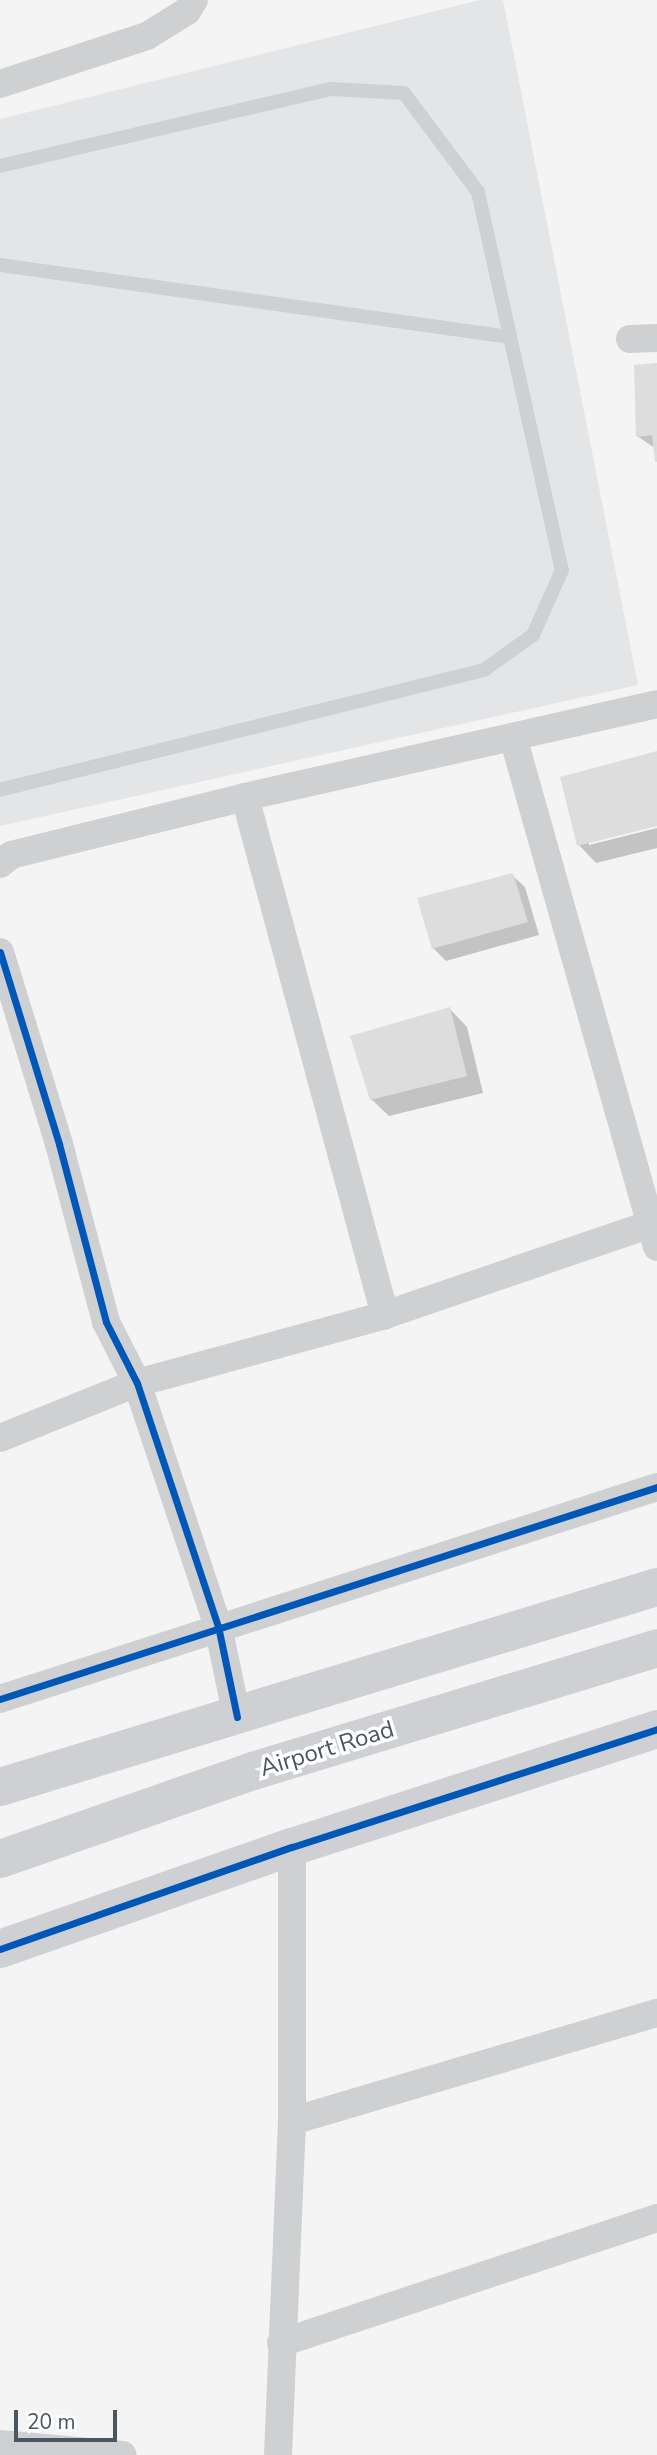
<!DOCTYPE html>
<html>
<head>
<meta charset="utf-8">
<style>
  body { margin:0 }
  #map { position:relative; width:657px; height:2455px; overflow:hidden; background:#f4f4f4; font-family:"Nunito Sans",sans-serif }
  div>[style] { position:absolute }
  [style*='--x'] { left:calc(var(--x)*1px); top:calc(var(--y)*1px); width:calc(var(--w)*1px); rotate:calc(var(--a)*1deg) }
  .airport>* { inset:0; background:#e4e5e7 }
  .shadow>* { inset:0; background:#0003 }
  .building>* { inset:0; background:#ddddde }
  .lane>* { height:14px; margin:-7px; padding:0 7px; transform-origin:7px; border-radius:7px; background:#ced0d2 }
  .street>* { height:28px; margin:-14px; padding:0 14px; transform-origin:14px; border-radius:14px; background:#ced0d2 }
  .secondary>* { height:38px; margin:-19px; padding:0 19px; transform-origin:19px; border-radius:19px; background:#ced0d4 }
  .cycleway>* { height:7px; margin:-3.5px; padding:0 3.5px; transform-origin:3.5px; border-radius:3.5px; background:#0057b8 }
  span { translate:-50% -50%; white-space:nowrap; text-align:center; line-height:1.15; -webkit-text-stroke:7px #fff; paint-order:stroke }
  .street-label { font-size:24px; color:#4a5661 }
  .scale { position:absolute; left:14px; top:2410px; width:103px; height:32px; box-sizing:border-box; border:4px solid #4a5661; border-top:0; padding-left:9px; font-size:21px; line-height:24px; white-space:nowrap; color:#4a5661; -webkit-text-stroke:5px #fff; paint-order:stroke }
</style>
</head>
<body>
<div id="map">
  <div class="airport">
    <div style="clip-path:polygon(480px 0,503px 0,638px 685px,0 826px,0 119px)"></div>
  </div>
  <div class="shadow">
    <div style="clip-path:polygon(657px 365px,657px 458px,655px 448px,637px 436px)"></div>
    <div style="clip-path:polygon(657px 752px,657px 824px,589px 842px,589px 845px,657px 828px,657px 848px,596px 863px,579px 845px)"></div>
    <div style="clip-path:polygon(512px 875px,525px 887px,539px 935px,446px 961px,433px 948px)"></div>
    <div style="clip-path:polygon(450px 1009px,467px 1027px,483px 1093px,389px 1116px,371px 1099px)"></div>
  </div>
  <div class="building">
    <div style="clip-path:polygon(657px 363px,657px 462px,655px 462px,652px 435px,636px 437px,634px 365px)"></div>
    <div style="clip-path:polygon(657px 751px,657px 826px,577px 846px,560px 777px)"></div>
    <div style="clip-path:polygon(513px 873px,528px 922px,432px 949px,417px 898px)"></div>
    <div style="clip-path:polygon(450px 1007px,467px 1076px,370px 1100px,350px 1036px)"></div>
  </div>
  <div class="lane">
    <div style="--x:0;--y:166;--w:340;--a:-13.1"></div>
    <div style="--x:331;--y:89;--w:73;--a:3.1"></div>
    <div style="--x:404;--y:93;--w:124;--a:53.2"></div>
    <div style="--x:478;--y:192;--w:387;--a:77.5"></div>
    <div style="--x:562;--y:570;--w:71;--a:114"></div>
    <div style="--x:533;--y:635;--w:60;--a:144.5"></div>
    <div style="--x:484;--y:670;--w:499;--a:166.1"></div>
    <div style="--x:0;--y:265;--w:515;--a:8.04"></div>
  </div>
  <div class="street">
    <div style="--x:0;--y:84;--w:155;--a:-18.1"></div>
    <div style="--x:147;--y:36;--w:47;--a:-32"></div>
    <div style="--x:187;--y:11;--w:13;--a:-58"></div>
    <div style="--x:630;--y:339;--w:27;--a:-2"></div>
    <div style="--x:513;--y:737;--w:530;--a:74.23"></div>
    <div style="--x:245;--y:797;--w:537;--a:74.88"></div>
    <div style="--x:0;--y:864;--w:14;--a:-39"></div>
    <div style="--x:11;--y:855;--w:241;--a:-13.9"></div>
    <div style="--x:245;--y:797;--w:422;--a:-12.7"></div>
    <div style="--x:0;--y:952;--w:201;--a:72.9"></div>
    <div style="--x:59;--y:1144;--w:184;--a:75.2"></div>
    <div style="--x:106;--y:1322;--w:68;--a:63.1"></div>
    <div style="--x:137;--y:1383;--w:256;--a:71.6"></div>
    <div style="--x:218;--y:1626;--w:93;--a:78.2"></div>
    <div style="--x:0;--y:1438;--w:148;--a:-21.9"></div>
    <div style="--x:137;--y:1383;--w:257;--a:-15.3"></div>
    <div style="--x:385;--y:1315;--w:278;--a:-18.9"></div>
    <div style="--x:0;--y:1699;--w:690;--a:-17.88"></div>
    <div style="--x:292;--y:2121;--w:381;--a:-16.5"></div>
    <div style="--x:281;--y:2343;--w:396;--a:-18.4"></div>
    <div style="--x:0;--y:2444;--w:123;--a:5.1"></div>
    <div style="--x:278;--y:2455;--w:334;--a:-87.6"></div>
    <div style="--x:292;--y:2121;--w:274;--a:-90"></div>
  </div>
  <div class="secondary">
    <div style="--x:0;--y:1787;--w:687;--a:-16.93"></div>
    <div style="--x:0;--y:1859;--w:268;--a:-19.2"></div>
    <div style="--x:253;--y:1771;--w:422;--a:-16.9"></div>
    <div style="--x:0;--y:1949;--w:309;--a:-19.3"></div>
    <div style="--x:292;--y:1847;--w:384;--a:-17.9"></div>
  </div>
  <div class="cycleway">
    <div style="--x:0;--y:952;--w:201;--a:72.9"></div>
    <div style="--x:59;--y:1144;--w:184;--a:75.2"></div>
    <div style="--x:106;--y:1322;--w:68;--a:63.1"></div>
    <div style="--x:137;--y:1383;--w:256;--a:71.6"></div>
    <div style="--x:218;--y:1626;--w:93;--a:78.2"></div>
    <div style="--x:0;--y:1699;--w:690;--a:-17.88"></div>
    <div style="--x:0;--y:1949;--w:309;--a:-19.3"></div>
    <div style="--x:292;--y:1847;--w:384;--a:-17.9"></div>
  </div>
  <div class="street-label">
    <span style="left:327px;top:1749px;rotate:-17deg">Airport Road</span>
  </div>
  <div class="scale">20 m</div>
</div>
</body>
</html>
